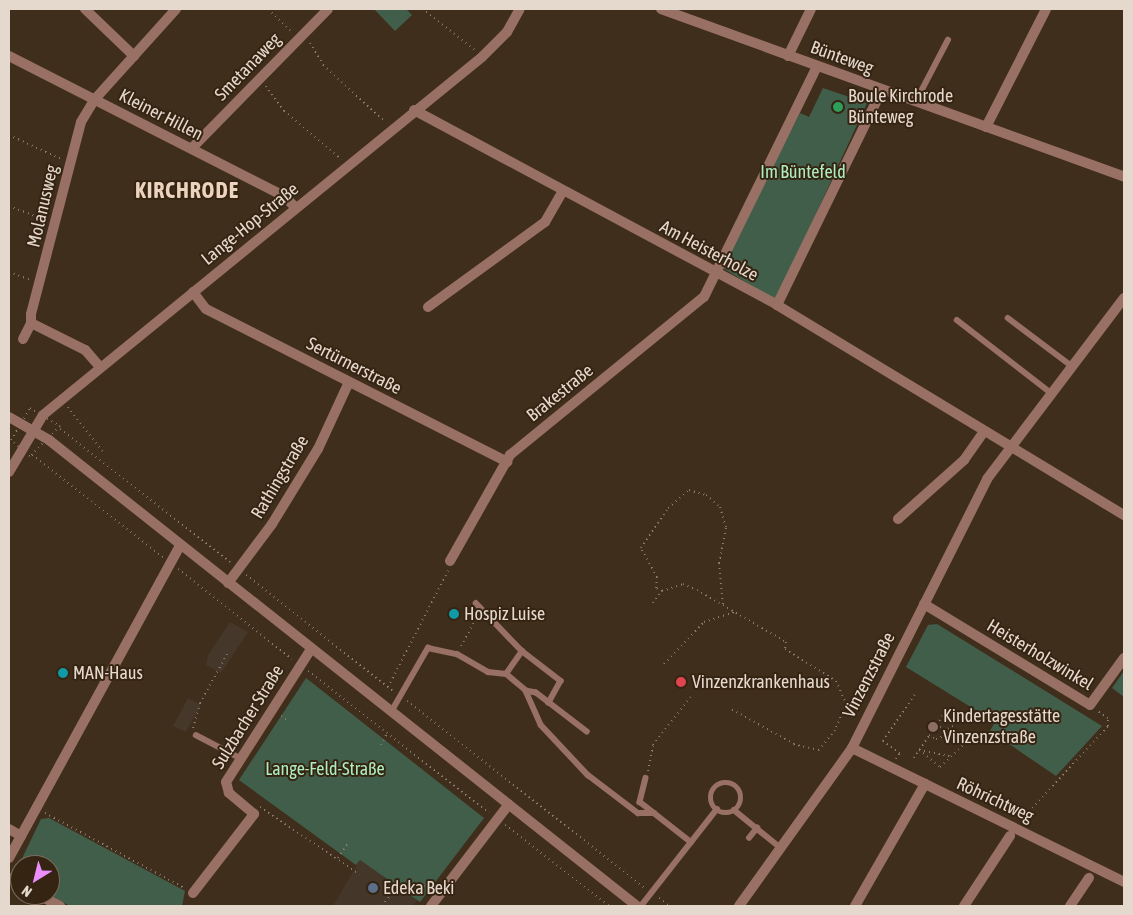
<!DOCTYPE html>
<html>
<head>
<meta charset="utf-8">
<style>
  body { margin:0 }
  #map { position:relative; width:1133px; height:915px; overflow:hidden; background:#402e1c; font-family:"Asap Condensed",sans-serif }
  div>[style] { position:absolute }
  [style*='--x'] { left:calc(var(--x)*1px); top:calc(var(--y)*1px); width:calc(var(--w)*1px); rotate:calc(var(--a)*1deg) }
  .commercial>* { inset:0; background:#443729 }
  .industrial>* { inset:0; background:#453729 }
  .green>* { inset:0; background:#415e4a }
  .path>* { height:2px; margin-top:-1px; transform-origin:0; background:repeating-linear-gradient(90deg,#8c7d6e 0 1px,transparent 0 5px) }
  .service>* { height:5.5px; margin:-2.75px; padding:0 2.75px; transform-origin:2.75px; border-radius:2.75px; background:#997064 }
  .service>.ring { margin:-2.75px; padding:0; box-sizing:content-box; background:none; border:5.5px solid #997064; border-radius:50% }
  .minor>* { height:10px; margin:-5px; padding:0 5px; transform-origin:5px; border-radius:5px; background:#997064 }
  .tertiary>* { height:10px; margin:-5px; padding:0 5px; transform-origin:5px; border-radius:5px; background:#997064 }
  .dots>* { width:14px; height:14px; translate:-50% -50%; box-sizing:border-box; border:2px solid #362412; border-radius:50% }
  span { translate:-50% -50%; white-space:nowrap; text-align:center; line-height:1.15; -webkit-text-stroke:4px #362412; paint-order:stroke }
  .street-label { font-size:18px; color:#e5d9ce }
  .poi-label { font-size:18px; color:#e5d9ce }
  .left { translate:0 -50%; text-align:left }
  .park-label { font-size:18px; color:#abeec0 }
  .district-label { font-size:22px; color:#ebd3bd; font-weight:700; letter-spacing:1px }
  .frame { position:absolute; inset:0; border:10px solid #e5d9ce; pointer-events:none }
  .north { position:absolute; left:10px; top:855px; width:50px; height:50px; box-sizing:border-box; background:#362412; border:1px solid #7c6c5d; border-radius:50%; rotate:216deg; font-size:14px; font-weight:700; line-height:20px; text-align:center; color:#e5d9ce }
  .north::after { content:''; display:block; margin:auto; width:18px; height:22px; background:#eb8dfb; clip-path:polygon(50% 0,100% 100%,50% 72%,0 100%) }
</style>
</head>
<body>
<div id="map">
  <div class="commercial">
    <div style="clip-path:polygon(360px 860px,417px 900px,413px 906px,333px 906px)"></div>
  </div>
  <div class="industrial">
    <div style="clip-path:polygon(230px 622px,248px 632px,221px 673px,206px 665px,208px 655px)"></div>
    <div style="clip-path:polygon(188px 698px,201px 705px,186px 732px,173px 726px)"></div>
  </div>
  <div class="green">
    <div style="clip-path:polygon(374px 9px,406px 9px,412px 15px,395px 31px)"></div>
    <div style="clip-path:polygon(823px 88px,867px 103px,776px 301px,721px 267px,800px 113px,809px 117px)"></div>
    <div style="clip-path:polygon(937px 624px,1102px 726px,1056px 776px,990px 731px,995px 722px,906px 667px,928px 625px)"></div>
    <div style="clip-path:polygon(1124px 671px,1124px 697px,1112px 688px)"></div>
    <div style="clip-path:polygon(306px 678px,484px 818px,420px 902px,360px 860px,356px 865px,239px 780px)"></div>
    <div style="clip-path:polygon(49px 818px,185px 891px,182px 906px,70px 906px,50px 895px,50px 865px,20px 865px,20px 878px,14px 875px,41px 819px)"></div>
  </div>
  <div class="path">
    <div style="--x:268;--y:9;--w:32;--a:44"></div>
    <div style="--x:422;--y:9;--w:67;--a:37.7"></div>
    <div style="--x:310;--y:43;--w:26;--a:59"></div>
    <div style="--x:323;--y:65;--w:84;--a:42.6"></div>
    <div style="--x:266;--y:86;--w:31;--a:54"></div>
    <div style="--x:284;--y:111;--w:75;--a:40.1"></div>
    <div style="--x:9;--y:135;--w:57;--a:24.8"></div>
    <div style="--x:9;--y:206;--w:39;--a:21"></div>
    <div style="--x:9;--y:272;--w:23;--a:20"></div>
    <div style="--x:68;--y:407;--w:57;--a:52.1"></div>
    <div style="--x:30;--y:408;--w:35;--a:31"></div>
    <div style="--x:60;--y:426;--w:42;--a:135"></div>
    <div style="--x:30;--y:456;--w:25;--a:-140"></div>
    <div style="--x:11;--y:440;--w:37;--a:-59"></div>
    <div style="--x:60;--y:429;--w:216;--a:38"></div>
    <div style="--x:32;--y:455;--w:166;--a:37.9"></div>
    <div style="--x:178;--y:569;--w:145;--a:38.3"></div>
    <div style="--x:246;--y:575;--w:187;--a:38.3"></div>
    <div style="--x:662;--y:591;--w:7;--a:-153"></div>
    <div style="--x:656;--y:588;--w:11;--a:-85"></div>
    <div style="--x:657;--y:577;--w:33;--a:-119"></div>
    <div style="--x:641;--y:548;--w:48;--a:-56"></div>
    <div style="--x:668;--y:508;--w:28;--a:-41"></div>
    <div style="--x:689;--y:490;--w:18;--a:16"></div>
    <div style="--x:706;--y:495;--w:18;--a:41"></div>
    <div style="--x:720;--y:507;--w:22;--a:74"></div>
    <div style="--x:726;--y:528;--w:36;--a:101"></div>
    <div style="--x:719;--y:563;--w:42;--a:84.6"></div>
    <div style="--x:653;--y:603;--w:15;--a:-53"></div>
    <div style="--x:662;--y:591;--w:22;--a:-18"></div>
    <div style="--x:683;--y:584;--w:15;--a:23"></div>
    <div style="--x:697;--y:590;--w:103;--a:30.3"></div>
    <div style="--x:786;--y:642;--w:7;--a:98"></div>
    <div style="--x:785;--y:649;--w:60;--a:32.1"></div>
    <div style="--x:836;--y:681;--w:24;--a:66"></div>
    <div style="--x:846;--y:703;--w:29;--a:112"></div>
    <div style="--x:835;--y:730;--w:26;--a:129"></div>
    <div style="--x:819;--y:750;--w:26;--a:-167"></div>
    <div style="--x:794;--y:744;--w:72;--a:-150.9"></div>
    <div style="--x:461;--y:646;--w:35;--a:-61"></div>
    <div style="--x:664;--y:664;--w:58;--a:-46.4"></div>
    <div style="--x:704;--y:622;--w:33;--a:-18"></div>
    <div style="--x:308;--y:671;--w:230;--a:38.1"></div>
    <div style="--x:388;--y:687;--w:131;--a:-62.7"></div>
    <div style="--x:407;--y:701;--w:303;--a:38.2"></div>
    <div style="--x:281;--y:716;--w:9;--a:36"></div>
    <div style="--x:193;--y:728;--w:26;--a:-74"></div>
    <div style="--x:200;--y:703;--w:56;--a:-61.1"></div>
    <div style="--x:929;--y:735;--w:8;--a:30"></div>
    <div style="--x:936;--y:739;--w:9;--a:-21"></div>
    <div style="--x:944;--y:736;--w:6;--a:-81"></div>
    <div style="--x:945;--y:730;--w:10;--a:-143"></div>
    <div style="--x:381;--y:745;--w:13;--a:-63"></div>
    <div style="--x:919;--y:750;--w:27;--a:39"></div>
    <div style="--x:940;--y:767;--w:51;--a:-43.4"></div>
    <div style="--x:919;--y:750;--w:31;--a:11"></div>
    <div style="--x:914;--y:758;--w:52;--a:-56"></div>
    <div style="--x:943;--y:715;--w:9;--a:18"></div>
    <div style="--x:952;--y:718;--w:8;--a:83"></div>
    <div style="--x:953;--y:726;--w:9;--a:153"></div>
    <div style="--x:896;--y:759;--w:7;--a:-56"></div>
    <div style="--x:900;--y:753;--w:21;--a:-145"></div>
    <div style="--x:883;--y:741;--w:57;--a:-55.8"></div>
    <div style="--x:648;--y:771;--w:26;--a:-79"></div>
    <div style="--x:653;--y:745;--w:63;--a:-52"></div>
    <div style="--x:260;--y:807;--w:120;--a:34.1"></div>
    <div style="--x:45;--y:813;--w:158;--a:28.3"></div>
    <div style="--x:1022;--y:819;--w:127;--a:-47.2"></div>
    <div style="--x:1108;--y:726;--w:8;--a:-90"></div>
    <div style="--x:1108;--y:718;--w:12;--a:-145"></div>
    <div style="--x:505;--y:825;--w:132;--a:37.9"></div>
    <div style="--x:338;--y:858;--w:18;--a:-56"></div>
    <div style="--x:424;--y:886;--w:9;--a:36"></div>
    <div style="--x:659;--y:898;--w:13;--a:39"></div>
    <div style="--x:382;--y:906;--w:13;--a:-51"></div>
  </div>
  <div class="service">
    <div style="--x:915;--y:103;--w:71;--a:-62.4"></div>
    <div style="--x:1008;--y:318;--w:80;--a:36.9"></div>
    <div style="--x:957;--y:320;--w:119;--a:37.8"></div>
    <div style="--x:476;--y:603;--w:66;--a:46.2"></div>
    <div style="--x:526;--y:691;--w:26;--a:-140"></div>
    <div style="--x:506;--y:674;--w:28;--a:-55"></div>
    <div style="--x:522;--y:651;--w:49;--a:37.6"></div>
    <div style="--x:561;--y:681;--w:25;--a:119"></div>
    <div style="--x:391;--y:712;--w:74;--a:-60"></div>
    <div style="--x:428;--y:648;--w:30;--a:12"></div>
    <div style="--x:457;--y:654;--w:36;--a:30"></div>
    <div style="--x:488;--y:672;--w:18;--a:6"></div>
    <div style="--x:587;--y:732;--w:64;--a:-142.6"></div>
    <div style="--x:536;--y:693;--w:10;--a:-169"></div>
    <div style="--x:526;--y:691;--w:37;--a:66"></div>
    <div style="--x:541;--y:725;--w:69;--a:46.8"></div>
    <div style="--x:588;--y:775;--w:63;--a:37.2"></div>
    <div style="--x:638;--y:813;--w:16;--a:0"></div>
    <div style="--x:196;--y:735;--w:50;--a:27.6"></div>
    <div style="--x:646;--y:778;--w:25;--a:104"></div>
    <div style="--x:640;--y:802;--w:65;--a:38.1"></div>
    <div class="ring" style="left:711px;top:783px;width:24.5px;height:24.5px"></div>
    <div style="--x:734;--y:810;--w:60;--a:39"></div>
    <div style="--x:749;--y:838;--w:13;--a:-51"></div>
    <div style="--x:641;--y:906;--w:123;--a:-51.9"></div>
  </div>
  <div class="minor">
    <div style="--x:85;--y:9;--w:68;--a:43.8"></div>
    <div style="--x:661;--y:9;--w:493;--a:19.9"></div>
    <div style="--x:9;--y:56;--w:309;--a:27"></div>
    <div style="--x:284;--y:196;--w:17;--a:45"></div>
    <div style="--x:788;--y:56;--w:52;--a:-63.9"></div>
    <div style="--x:414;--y:110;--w:412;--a:28.2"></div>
    <div style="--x:777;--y:305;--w:406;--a:31.2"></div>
    <div style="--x:986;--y:127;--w:132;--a:-63"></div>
    <div style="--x:192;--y:148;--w:194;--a:-45.6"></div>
    <div style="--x:193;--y:292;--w:21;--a:53"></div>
    <div style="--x:206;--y:309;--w:338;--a:26.9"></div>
    <div style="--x:777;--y:305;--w:239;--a:-64"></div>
    <div style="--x:428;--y:307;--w:145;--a:-36"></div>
    <div style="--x:545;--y:222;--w:36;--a:-60"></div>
    <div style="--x:23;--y:339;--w:18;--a:-63"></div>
    <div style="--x:100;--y:367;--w:23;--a:-131"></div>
    <div style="--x:85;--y:350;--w:60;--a:-153.4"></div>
    <div style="--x:31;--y:323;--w:9;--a:-90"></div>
    <div style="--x:31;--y:314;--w:198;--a:-75.4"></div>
    <div style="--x:81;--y:122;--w:27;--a:-59"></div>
    <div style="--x:95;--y:99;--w:121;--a:-48"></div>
    <div style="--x:9;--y:472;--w:66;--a:-59.2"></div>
    <div style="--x:43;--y:415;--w:566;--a:-39.2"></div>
    <div style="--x:482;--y:57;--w:35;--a:-45"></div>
    <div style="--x:507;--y:32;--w:26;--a:-61"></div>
    <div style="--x:898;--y:519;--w:89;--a:-41.8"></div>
    <div style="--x:964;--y:460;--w:35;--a:-55"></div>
    <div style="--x:450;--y:561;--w:122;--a:-60.5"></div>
    <div style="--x:510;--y:455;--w:250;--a:-39.2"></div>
    <div style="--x:704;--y:297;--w:257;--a:-63.9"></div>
    <div style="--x:228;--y:583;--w:74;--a:-53.3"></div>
    <div style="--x:272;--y:524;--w:88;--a:-58.5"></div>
    <div style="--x:318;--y:449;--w:74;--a:-65.2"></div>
    <div style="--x:924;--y:604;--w:194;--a:31.3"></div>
    <div style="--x:1090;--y:705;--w:58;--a:-54.1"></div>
    <div style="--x:852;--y:748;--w:303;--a:26.2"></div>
    <div style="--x:9;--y:829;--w:14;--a:30"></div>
    <div style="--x:9;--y:858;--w:356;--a:-61.3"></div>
    <div style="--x:9;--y:878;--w:13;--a:29"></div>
    <div style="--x:193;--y:893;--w:100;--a:-52.3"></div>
    <div style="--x:254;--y:814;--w:33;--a:-140"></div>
    <div style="--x:229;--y:793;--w:11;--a:-105"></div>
    <div style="--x:226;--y:782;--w:158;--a:-57.4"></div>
    <div style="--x:39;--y:895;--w:24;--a:28"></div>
    <div style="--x:431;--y:906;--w:128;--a:-52.6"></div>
    <div style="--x:739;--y:906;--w:194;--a:-54.4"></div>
    <div style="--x:852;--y:748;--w:301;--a:-63.3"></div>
    <div style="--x:987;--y:479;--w:227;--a:-52.9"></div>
    <div style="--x:855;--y:906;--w:141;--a:-60.2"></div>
    <div style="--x:964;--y:906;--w:84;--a:-56.7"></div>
    <div style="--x:1070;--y:906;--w:34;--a:-56"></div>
  </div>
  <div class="tertiary">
    <div style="--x:9;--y:417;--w:46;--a:29.9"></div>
    <div style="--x:49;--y:440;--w:750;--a:38.4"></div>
  </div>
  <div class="dots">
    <div style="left:838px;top:107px;background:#2e9e5b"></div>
    <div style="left:454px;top:614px;background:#0f9aa8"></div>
    <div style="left:63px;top:673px;background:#0f9aa8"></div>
    <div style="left:681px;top:682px;background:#e0444e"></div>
    <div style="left:933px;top:727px;background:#8d6e63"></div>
    <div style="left:373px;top:888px;background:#5c6f8a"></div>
  </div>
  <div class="street-label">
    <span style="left:842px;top:58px;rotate:20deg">Bünteweg</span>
    <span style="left:248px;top:67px;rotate:-46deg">Smetanaweg</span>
    <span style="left:161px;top:115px;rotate:27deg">Kleiner Hillen</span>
    <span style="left:43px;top:206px;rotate:-77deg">Molanusweg</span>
    <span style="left:250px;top:224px;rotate:-39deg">Lange-Hop-Straße</span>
    <span style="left:709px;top:251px;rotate:28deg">Am Heisterholze</span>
    <span style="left:354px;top:366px;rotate:27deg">Sertürnerstraße</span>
    <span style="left:560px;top:393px;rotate:-39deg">Brakestraße</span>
    <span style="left:280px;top:477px;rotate:-59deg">Rathingstraße</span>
    <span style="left:1040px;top:655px;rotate:31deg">Heisterholzwinkel</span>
    <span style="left:869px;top:675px;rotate:-63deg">Vinzenzstraße</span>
    <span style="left:248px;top:717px;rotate:-58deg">Sulzbacher Straße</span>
    <span style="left:995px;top:800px;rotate:25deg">Röhrichtweg</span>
  </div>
  <div class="poi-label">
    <span class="left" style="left:848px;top:107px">Boule Kirchrode<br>Bünteweg</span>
    <span class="left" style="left:464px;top:614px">Hospiz Luise</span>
    <span class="left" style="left:73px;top:673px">MAN-Haus</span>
    <span class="left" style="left:692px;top:682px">Vinzenzkrankenhaus</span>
    <span class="left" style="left:943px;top:727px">Kindertagesstätte<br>Vinzenzstraße</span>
    <span class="left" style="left:383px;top:888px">Edeka Beki</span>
  </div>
  <div class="park-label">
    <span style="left:803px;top:172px">Im Büntefeld</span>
    <span style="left:325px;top:769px">Lange-Feld-Straße</span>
  </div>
  <div class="district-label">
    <span style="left:187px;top:191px">KIRCHRODE</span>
  </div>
  <div class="frame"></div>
  <div class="north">N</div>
</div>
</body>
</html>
